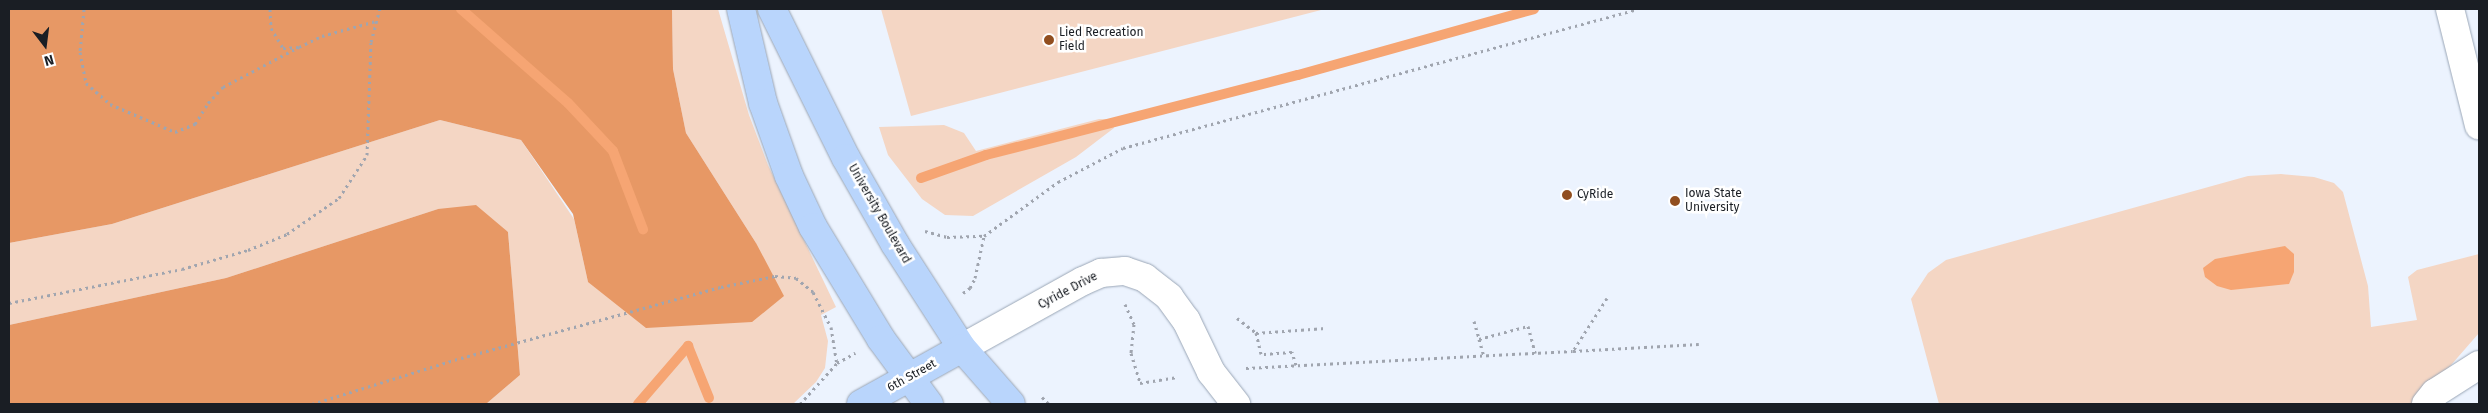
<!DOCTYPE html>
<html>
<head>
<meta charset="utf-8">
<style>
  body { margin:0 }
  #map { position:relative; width:2488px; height:413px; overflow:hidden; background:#ecf3fe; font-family:"Fira Sans",sans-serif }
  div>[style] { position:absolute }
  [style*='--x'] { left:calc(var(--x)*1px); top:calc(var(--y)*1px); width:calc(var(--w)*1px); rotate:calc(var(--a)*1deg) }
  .green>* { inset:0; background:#f4d6c4 }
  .forest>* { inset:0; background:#e79865 }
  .water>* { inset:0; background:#f6a573 }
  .stream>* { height:10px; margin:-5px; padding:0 5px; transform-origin:5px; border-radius:5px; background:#f6a573 }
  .path>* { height:3px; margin-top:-1.5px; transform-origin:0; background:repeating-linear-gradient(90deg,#a0a5af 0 2.5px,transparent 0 6.5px) }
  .roads { filter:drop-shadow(0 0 1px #9aa6b6) drop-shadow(0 0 1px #9aa6b6) }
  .minor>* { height:28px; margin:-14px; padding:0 14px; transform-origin:14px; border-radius:14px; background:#fff }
  .major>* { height:28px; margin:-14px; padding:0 14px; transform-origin:14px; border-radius:14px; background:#b9d5fc }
  .dots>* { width:14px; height:14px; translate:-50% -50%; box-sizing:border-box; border:2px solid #fff; border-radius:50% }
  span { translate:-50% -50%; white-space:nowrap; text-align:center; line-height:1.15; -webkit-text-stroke:5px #fff; paint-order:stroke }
  .poi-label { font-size:12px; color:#1a1e24 }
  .left { translate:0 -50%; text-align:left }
  .street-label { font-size:12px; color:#1a1e24 }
  .frame { position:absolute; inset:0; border:10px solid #1a1e24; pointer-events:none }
  .north { position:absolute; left:20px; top:20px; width:50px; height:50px; -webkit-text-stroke:4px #fff; paint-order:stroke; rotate:165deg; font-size:14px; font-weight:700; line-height:20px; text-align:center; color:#1a1e24 }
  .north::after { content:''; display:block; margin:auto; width:18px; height:22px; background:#1a1e24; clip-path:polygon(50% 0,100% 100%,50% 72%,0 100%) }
</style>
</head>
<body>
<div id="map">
  <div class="green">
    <div style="clip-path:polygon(672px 9px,718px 9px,749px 115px,768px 165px,836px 307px,821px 315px,828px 341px,825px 368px,816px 382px,793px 404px,486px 404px,520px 375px,508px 232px,438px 209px,226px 278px,9px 325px,9px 243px,112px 224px,440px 120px,521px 140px,574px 219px,588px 282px,756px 243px,686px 133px,673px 69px)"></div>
    <div style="clip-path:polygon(881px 9px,1325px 9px,911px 116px)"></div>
    <div style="clip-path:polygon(1099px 119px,1113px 119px,1114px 128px,1076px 157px,973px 216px,945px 215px,922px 199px,888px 155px,879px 127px,944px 125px,964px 133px,976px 151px)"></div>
    <div style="clip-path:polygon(2281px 174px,2314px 177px,2334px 183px,2343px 192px,2368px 286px,2371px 327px,2417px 320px,2408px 277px,2417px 270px,2479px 254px,2479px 333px,2417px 404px,1939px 404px,1911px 299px,1928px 273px,1946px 260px,2248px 176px)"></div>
  </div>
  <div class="forest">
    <div style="clip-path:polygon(9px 9px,672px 9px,673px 69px,686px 133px,756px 243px,784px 296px,752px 322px,646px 328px,588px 282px,573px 214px,521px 140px,440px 120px,112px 224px,9px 243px)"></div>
    <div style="clip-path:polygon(476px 205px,508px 232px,520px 375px,486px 404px,9px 404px,9px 325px,226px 278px,438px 209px)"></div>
  </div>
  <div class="water">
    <div style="clip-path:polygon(2285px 246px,2294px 254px,2294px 272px,2289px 284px,2231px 290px,2217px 286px,2205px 277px,2203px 268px,2215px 259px)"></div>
  </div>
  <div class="stream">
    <div style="--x:461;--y:9;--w:142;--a:41.3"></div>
    <div style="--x:568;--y:103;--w:66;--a:46.8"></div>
    <div style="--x:613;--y:151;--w:84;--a:69"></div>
    <div style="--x:921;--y:178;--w:69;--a:-19.5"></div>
    <div style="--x:986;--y:155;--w:322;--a:-14.4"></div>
    <div style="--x:1298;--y:75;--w:245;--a:-15.6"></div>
    <div style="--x:638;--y:404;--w:77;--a:-49.2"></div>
    <div style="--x:688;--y:346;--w:56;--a:68"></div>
  </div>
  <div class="path">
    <div style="--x:84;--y:9;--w:43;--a:95.3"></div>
    <div style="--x:80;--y:52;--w:32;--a:79"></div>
    <div style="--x:86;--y:83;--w:32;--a:41"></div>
    <div style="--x:110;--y:104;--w:71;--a:23.3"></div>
    <div style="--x:175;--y:132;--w:22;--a:-22"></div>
    <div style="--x:195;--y:124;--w:25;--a:-58"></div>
    <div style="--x:208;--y:103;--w:22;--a:-47"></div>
    <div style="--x:223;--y:87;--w:86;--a:-27.8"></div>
    <div style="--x:270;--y:9;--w:19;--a:87"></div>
    <div style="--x:271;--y:28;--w:23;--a:59"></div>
    <div style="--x:283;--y:48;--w:16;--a:-4"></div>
    <div style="--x:299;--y:47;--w:25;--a:-26"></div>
    <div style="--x:322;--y:36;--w:56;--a:-15.5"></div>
    <div style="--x:925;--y:231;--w:23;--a:15"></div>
    <div style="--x:947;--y:237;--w:37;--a:-2"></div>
    <div style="--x:963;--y:293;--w:9;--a:-36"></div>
    <div style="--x:970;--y:288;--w:11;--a:-63"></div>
    <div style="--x:975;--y:278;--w:43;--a:-77.9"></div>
    <div style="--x:984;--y:236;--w:92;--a:-36.1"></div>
    <div style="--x:1058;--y:182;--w:73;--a:-27.6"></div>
    <div style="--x:1123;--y:148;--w:533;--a:-15.1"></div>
    <div style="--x:1607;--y:298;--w:63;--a:122.7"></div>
    <div style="--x:1573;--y:351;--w:126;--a:-3.2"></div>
    <div style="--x:9;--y:303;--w:176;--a:-11.1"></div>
    <div style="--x:182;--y:269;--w:69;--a:-16.1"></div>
    <div style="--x:248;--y:250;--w:42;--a:-22.3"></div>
    <div style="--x:287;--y:234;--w:63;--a:-34.7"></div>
    <div style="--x:339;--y:198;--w:51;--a:-56.9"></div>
    <div style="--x:367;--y:155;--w:113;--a:-88"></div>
    <div style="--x:371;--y:42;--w:34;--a:-75"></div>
    <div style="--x:1125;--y:304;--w:22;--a:66"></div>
    <div style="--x:1134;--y:324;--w:29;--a:96"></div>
    <div style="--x:1131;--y:353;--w:31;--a:73"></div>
    <div style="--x:1140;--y:383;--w:38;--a:-9"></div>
    <div style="--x:1237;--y:318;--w:24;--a:38"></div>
    <div style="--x:1474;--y:321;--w:19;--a:74"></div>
    <div style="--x:1479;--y:339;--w:51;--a:-14.9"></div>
    <div style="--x:1528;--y:326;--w:28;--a:75"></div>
    <div style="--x:1479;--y:339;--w:18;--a:74"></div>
    <div style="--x:1296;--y:365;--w:14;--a:-107"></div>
    <div style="--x:1292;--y:352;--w:31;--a:176"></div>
    <div style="--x:1261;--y:354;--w:22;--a:-103"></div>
    <div style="--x:1256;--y:333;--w:70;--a:-4.1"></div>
    <div style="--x:1246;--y:368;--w:327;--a:-3"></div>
    <div style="--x:1042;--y:397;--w:10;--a:45"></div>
    <div style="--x:312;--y:404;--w:156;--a:-17.2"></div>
    <div style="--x:461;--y:358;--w:270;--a:-15.3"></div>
    <div style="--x:721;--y:287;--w:55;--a:-11.5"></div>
    <div style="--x:775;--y:276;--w:21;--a:5"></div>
    <div style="--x:796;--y:278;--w:22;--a:39"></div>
    <div style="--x:813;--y:292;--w:39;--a:63"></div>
    <div style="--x:831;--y:327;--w:36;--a:81"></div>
    <div style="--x:800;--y:404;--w:55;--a:-47.9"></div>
    <div style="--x:837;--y:363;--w:21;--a:-29"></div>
  </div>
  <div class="roads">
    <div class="minor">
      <div style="--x:2450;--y:9;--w:120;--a:76"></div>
      <div style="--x:962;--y:348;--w:138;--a:-29"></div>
      <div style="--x:1083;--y:281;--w:20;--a:-24"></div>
      <div style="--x:1101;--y:273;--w:24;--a:-5"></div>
      <div style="--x:1125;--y:271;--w:21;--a:19"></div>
      <div style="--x:1145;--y:278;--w:31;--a:38"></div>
      <div style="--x:1169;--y:297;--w:29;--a:54"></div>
      <div style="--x:1186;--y:320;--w:58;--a:64.3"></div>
      <div style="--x:1211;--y:372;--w:41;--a:52"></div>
      <div style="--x:2426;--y:404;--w:14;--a:-51"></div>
      <div style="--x:2435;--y:393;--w:52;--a:-32.5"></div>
    </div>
    <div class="major">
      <div style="--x:741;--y:9;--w:97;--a:76.8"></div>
      <div style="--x:763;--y:103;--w:77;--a:70.4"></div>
      <div style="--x:789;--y:176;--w:56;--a:64.8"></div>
      <div style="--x:813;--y:227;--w:131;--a:58.7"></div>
      <div style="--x:881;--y:339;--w:81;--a:53.6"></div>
      <div style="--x:772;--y:9;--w:166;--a:63.6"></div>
      <div style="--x:846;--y:158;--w:99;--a:60.3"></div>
      <div style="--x:895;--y:244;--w:124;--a:57.2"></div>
      <div style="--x:962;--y:348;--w:74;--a:48.8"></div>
      <div style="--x:861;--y:404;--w:115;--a:-29"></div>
    </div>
  </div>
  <div class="dots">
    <div style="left:1049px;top:40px;background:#914e1f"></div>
    <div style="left:1567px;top:195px;background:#914e1f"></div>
    <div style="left:1675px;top:201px;background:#914e1f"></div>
  </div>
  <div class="poi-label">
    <span class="left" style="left:1059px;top:40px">Lied Recreation<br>Field</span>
    <span class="left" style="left:1685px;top:201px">Iowa State<br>University</span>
    <span class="left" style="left:1577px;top:195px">CyRide</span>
  </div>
  <div class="street-label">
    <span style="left:879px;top:214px;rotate:60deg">University Boulevard</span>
    <span style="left:1068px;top:291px;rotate:-28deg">Cyride Drive</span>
    <span style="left:912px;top:376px;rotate:-29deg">6th Street</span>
  </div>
  <div class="frame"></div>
  <div class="north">N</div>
</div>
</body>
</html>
